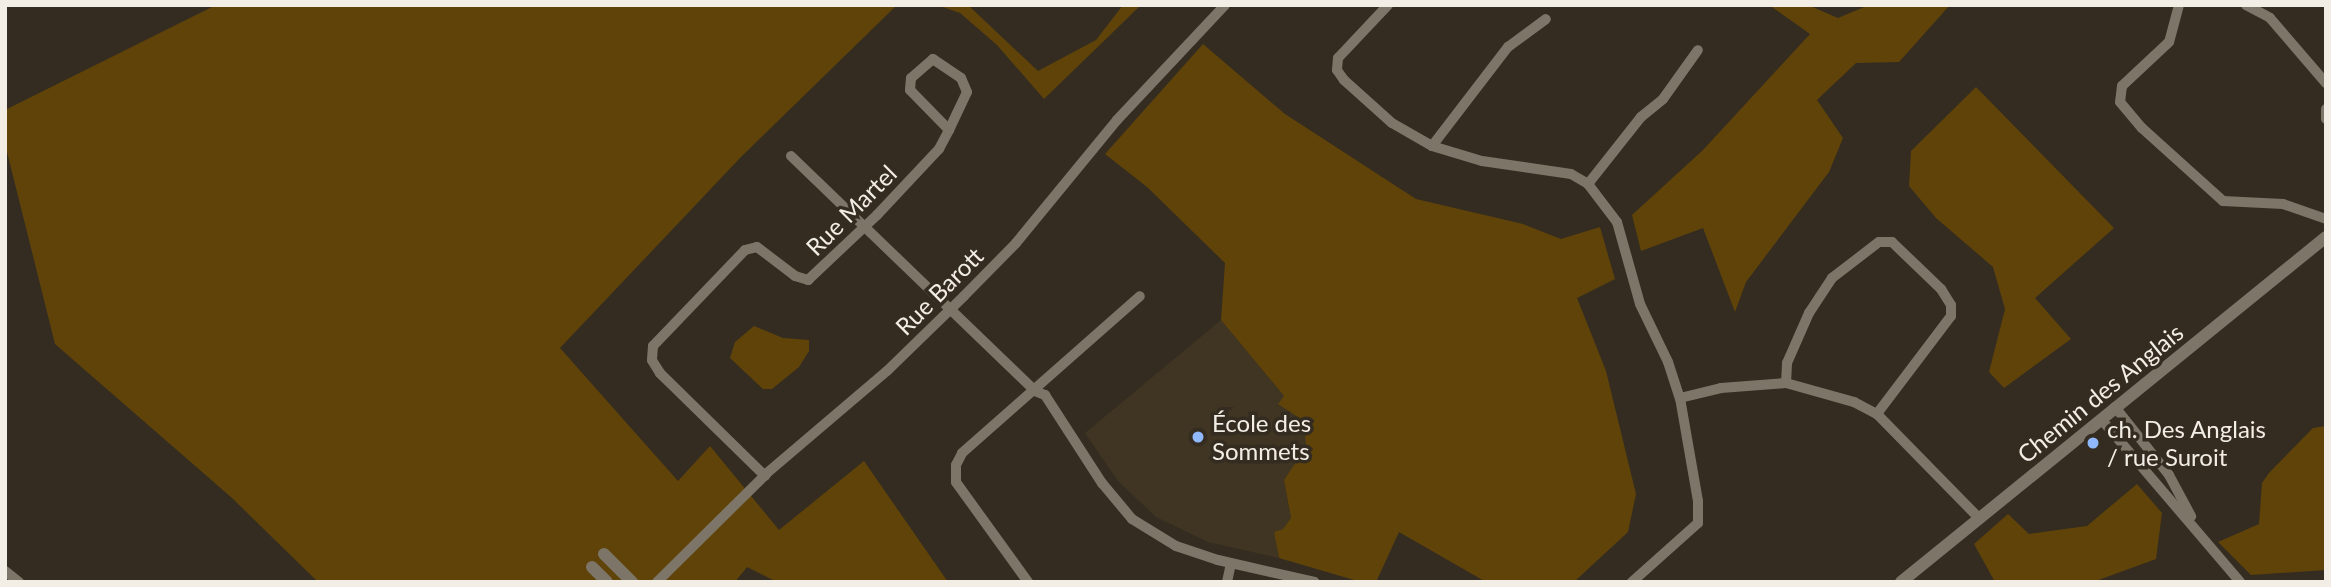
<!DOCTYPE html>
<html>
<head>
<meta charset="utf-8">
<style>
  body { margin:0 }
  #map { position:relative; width:2331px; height:587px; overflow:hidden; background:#342c20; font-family:Lato,sans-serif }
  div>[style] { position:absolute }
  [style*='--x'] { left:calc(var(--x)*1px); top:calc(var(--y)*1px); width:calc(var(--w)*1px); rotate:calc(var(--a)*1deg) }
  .built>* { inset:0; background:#403523 }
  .green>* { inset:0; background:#5f4309 }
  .minor>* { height:10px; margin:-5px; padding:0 5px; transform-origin:5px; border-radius:5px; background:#7d7567 }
  .tertiary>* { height:12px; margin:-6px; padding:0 6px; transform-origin:6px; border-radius:6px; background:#7d7567 }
  .dots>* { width:19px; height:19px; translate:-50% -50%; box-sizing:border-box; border:4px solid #342c20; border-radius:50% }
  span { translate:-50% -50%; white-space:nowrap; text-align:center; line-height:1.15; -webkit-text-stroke:7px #342c20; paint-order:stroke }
  .street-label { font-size:24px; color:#f2eee6 }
  .poi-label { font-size:24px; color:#f2eee6 }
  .left { translate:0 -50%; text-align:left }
  .frame { position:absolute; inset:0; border:7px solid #f2eee6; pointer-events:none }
</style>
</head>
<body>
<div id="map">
  <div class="built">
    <div style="clip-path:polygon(1221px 320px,1284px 396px,1279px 404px,1304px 421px,1308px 435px,1306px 447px,1284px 480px,1291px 518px,1283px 529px,1274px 532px,1279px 558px,1208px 542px,1156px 517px,1118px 481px,1085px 433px)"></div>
  </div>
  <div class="green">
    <div style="clip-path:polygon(216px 5px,897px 5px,741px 157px,560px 348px,678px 481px,710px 446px,779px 530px,864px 461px,948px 582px,777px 582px,747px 567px,735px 582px,318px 582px,232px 498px,55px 344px,5px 144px,5px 110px)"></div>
    <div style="clip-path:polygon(937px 5px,968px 5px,1038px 71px,1096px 40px,1123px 5px,1141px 5px,1044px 99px,997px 45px,960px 13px)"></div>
    <div style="clip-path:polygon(1769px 5px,1808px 5px,1838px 18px,1869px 5px,1950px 5px,1899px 62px,1856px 63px,1817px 100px,1843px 138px,1829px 172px,1746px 282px,1735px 312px,1703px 228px,1641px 251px,1632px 215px,1703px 150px,1810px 34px)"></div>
    <div style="clip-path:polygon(1203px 44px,1285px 114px,1416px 199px,1523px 224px,1561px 239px,1600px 227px,1615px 279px,1577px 298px,1606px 371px,1636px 494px,1628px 532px,1574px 582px,1486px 582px,1399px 532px,1376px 582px,1361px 582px,1279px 558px,1274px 532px,1283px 529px,1291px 518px,1284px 480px,1306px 447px,1304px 421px,1278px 404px,1284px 396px,1221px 320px,1225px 263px,1147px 187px,1105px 154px)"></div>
    <div style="clip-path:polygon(1976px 87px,2114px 228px,2035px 298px,2071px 339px,2004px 388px,1989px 372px,2005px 309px,1993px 267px,1936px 218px,1909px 186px,1911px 151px)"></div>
    <div style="clip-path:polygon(754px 326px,783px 338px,809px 340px,809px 351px,799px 367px,772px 389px,763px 389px,730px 358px,735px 342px)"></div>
    <div style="clip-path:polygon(2326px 426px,2326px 570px,2251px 575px,2218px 542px,2259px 524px,2262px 483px,2269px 473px,2313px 428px)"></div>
    <div style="clip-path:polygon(2137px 484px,2162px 513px,2156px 559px,2093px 582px,1995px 582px,1974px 544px,2008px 514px,2029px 534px,2087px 526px)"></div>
  </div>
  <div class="minor">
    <div style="--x:1388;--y:5;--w:73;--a:133.3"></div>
    <div style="--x:1338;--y:58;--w:12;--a:95"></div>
    <div style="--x:1337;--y:70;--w:12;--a:55"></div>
    <div style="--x:1344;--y:80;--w:64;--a:41.9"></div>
    <div style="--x:1392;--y:123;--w:46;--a:29.9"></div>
    <div style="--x:1432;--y:146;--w:52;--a:16.7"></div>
    <div style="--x:1482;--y:161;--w:90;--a:8.3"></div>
    <div style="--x:1571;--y:174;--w:20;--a:30"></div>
    <div style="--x:1588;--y:184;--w:48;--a:52.7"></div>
    <div style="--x:1617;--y:222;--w:85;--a:74.3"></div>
    <div style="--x:1640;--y:304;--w:64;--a:64.2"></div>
    <div style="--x:1668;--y:362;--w:38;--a:72"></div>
    <div style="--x:1680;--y:398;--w:105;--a:80.1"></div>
    <div style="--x:1698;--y:501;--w:22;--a:90"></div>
    <div style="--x:1698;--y:523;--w:89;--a:138.2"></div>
    <div style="--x:2179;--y:5;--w:38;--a:105"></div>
    <div style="--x:2169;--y:42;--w:64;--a:136.9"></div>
    <div style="--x:2122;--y:86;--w:16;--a:97"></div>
    <div style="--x:2120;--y:102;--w:34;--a:50"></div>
    <div style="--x:2142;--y:128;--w:109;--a:42"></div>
    <div style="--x:2223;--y:201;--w:60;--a:2.9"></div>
    <div style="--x:2283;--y:204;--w:46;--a:19.2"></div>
    <div style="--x:2246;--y:5;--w:27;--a:28"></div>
    <div style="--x:2270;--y:18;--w:86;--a:49.3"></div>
    <div style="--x:2326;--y:109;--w:10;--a:90"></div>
    <div style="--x:1432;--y:146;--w:125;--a:-52.5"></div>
    <div style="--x:1508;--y:47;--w:47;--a:-36.4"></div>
    <div style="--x:791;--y:156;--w:339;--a:43.9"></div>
    <div style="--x:1035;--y:391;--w:11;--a:22"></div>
    <div style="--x:1045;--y:395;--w:105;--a:57.1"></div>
    <div style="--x:1102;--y:483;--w:47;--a:50.2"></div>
    <div style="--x:1132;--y:519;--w:52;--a:31.5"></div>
    <div style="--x:1176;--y:546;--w:44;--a:18.4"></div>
    <div style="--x:1218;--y:560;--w:99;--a:12.8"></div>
    <div style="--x:1588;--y:184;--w:85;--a:-51.7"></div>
    <div style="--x:1641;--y:117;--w:28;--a:-39"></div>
    <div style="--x:1663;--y:99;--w:60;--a:-54.5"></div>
    <div style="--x:1786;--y:383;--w:20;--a:-87"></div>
    <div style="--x:1787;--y:363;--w:55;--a:-66.3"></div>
    <div style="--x:1809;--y:313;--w:42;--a:-56.7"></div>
    <div style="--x:1832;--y:278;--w:59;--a:-37.5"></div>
    <div style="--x:1879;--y:242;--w:13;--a:0"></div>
    <div style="--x:1892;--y:242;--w:68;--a:43.8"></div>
    <div style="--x:1941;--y:289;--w:19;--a:58"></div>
    <div style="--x:1951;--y:305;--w:11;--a:90"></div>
    <div style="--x:1951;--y:316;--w:123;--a:127.1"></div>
    <div style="--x:1680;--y:398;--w:42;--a:-13.7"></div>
    <div style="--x:1721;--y:388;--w:65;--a:-4.4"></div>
    <div style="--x:1786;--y:383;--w:71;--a:15.6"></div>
    <div style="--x:1854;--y:402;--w:26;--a:28"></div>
    <div style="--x:1877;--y:414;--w:146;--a:45.6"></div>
    <div style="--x:2115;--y:407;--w:87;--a:51.5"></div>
    <div style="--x:2169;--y:475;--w:47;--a:61.8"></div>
    <div style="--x:2101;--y:419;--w:214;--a:49.5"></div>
    <div style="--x:765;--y:476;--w:147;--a:-135.6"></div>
    <div style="--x:660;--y:373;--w:15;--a:-122"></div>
    <div style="--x:652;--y:360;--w:14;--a:-86"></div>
    <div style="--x:653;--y:346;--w:133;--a:-46.2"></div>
    <div style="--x:745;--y:250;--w:12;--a:-14"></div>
    <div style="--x:757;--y:247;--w:48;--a:37.3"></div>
    <div style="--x:795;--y:276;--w:14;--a:17"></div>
    <div style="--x:808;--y:280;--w:95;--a:-43.3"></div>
    <div style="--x:877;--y:215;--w:91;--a:-46.8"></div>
    <div style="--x:939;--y:149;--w:21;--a:-62"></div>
    <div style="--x:949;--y:130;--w:42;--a:-64.7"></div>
    <div style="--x:967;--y:92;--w:15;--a:-113"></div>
    <div style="--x:961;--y:78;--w:34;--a:-146"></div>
    <div style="--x:933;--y:59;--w:29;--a:139"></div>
    <div style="--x:911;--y:78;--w:12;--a:95"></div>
    <div style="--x:910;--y:90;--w:56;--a:45.7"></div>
    <div style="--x:5;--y:571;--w:18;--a:38"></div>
    <div style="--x:657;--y:582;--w:155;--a:-44.7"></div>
    <div style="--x:767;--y:473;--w:157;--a:-40.4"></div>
    <div style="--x:887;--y:371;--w:107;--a:-44.2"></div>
    <div style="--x:964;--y:296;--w:74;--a:-45.5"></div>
    <div style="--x:1016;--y:243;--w:159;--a:-50.6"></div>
    <div style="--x:1117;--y:120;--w:158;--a:-46.8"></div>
    <div style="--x:1028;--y:582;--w:123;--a:-125.8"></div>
    <div style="--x:956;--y:482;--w:17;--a:-90"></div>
    <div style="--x:956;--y:465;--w:13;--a:-63"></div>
    <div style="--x:962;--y:453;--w:237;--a:-41.4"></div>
    <div style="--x:1227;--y:582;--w:19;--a:-78"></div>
  </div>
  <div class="tertiary">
    <div style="--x:604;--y:554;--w:40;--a:45"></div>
    <div style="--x:592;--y:567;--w:21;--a:45"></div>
    <div style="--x:1901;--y:582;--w:547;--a:-39.07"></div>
  </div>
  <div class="dots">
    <div style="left:1198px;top:437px;background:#8fb8fd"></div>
    <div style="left:2093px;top:443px;background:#8fb8fd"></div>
  </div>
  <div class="street-label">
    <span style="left:851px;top:210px;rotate:-45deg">Rue Martel</span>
    <span style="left:939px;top:291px;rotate:-45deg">Rue Barott</span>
    <span style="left:2100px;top:393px;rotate:-39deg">Chemin des Anglais</span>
  </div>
  <div class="poi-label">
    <span class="left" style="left:1212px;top:437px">École des<br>Sommets</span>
    <span class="left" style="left:2107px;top:443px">ch. Des Anglais<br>/ rue Suroit</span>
  </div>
  <div class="frame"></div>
</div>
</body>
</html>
